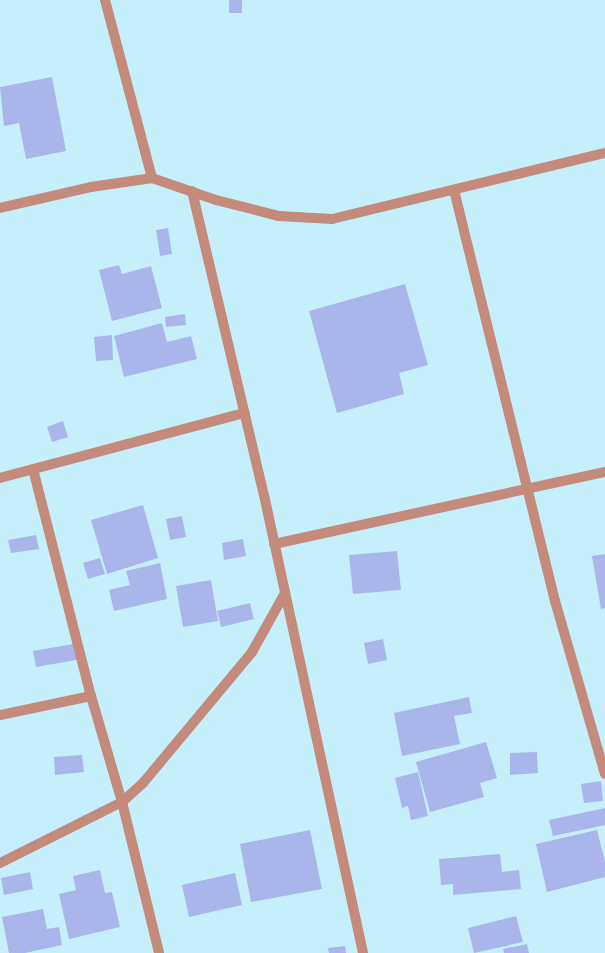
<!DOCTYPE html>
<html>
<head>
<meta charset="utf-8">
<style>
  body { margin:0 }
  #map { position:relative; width:605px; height:953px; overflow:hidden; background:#c5f0fb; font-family:"Varela Round",sans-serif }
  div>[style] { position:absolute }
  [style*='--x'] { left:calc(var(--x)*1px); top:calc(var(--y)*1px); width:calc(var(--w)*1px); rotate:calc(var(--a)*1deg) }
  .building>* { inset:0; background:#a9b5eb }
  .minor>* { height:10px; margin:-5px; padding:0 5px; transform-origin:5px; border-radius:5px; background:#c48a7b }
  span { translate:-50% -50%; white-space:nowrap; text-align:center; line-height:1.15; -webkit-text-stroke:3.5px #fff; paint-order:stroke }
</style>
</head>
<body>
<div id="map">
  <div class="building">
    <div style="clip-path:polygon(229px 0,242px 0,242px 13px,229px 13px)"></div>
    <div style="clip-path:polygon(52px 77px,66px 151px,26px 159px,19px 123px,4px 126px,0 87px)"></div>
    <div style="clip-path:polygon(168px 228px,172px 254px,160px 256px,156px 230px)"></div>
    <div style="clip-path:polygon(119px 265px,122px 274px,151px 266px,162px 308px,112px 321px,99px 270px)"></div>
    <div style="clip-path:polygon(405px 284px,428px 365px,399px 373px,404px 394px,337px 413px,309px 311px)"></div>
    <div style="clip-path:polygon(185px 314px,186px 325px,166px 327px,165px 317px)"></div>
    <div style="clip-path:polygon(162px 323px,167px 342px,191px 336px,197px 359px,124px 377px,114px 336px)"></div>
    <div style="clip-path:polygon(112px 335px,113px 360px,96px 361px,94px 337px)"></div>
    <div style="clip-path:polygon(63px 421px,68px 437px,52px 442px,47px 427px)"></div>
    <div style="clip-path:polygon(143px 505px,158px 558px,107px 574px,91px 520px)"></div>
    <div style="clip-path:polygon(182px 516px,186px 537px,170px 540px,166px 519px)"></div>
    <div style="clip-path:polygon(36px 535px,39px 549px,11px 553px,8px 540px)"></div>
    <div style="clip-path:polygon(243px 539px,246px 556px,224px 560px,222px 543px)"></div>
    <div style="clip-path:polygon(397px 551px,401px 590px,353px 594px,349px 555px)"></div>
    <div style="clip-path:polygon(605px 554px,605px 608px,601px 609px,592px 556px)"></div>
    <div style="clip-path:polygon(100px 558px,105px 574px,88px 579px,83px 563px)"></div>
    <div style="clip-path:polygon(160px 563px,167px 599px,114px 611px,109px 590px,130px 585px,126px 571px)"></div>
    <div style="clip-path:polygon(211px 580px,218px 621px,183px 627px,176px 586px)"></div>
    <div style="clip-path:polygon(250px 603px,254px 619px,221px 627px,217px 611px)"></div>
    <div style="clip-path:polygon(383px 639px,387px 660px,368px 664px,364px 643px)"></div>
    <div style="clip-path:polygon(79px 643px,82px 659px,36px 667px,33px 651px)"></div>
    <div style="clip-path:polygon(469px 697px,472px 713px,454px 716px,460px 744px,402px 756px,394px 713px)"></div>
    <div style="clip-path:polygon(486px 742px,497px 778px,480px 783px,484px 797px,430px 812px,416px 762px)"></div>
    <div style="clip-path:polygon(537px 752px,538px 773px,510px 775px,510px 753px)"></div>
    <div style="clip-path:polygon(82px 755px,84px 772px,55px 775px,54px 757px)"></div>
    <div style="clip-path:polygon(418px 772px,428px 816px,411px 820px,408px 806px,402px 808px,395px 778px)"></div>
    <div style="clip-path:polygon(601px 781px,603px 801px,584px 803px,581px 784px)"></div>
    <div style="clip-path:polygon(605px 808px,605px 825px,553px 836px,549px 820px)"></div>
    <div style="clip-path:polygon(310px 830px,322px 889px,251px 902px,240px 844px)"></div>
    <div style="clip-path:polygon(597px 830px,605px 862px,605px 877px,547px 892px,536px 844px)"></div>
    <div style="clip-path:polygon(500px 854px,502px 872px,519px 870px,521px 889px,453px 895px,453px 884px,441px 885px,439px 859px)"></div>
    <div style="clip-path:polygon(100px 870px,105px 893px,112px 892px,120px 927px,69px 939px,59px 894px,76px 890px,73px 876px)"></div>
    <div style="clip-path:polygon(30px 872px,33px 889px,4px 895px,1px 878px)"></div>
    <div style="clip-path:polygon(235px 873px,242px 905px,189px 917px,182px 885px)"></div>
    <div style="clip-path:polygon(43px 909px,47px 929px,59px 927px,62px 945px,25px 953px,9px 953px,2px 917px)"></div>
    <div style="clip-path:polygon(516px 916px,523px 942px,474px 953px,468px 928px)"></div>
    <div style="clip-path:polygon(527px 944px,529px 953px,504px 953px,503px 949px)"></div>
    <div style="clip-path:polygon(345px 946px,346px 953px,329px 953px,328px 948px)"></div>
  </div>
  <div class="minor">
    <div style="--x:105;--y:0;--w:184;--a:75.2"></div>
    <div style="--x:454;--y:190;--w:423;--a:76.2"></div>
    <div style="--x:555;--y:601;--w:180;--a:73.9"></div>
    <div style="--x:192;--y:191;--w:312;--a:76.7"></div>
    <div style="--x:264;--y:495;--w:469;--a:77.8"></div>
    <div style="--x:0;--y:208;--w:93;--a:-13"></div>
    <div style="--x:91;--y:187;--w:62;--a:-8.4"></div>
    <div style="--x:152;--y:178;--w:68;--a:19"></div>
    <div style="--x:216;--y:200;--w:65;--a:14.3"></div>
    <div style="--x:279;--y:216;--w:53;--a:3.2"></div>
    <div style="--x:332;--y:219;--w:281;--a:-13.6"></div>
    <div style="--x:33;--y:469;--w:234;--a:75.7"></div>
    <div style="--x:91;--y:696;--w:110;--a:73.7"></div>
    <div style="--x:122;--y:802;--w:155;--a:76.2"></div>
    <div style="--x:0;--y:478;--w:253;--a:-14.9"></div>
    <div style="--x:274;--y:544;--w:339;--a:-12.3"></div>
    <div style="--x:0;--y:715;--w:93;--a:-11.8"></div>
    <div style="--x:0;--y:863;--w:136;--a:-26.6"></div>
    <div style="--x:122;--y:802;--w:28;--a:-42"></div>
    <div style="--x:143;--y:783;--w:170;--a:-50.2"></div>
    <div style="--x:252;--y:652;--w:68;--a:-60.8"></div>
  </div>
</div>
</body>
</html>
